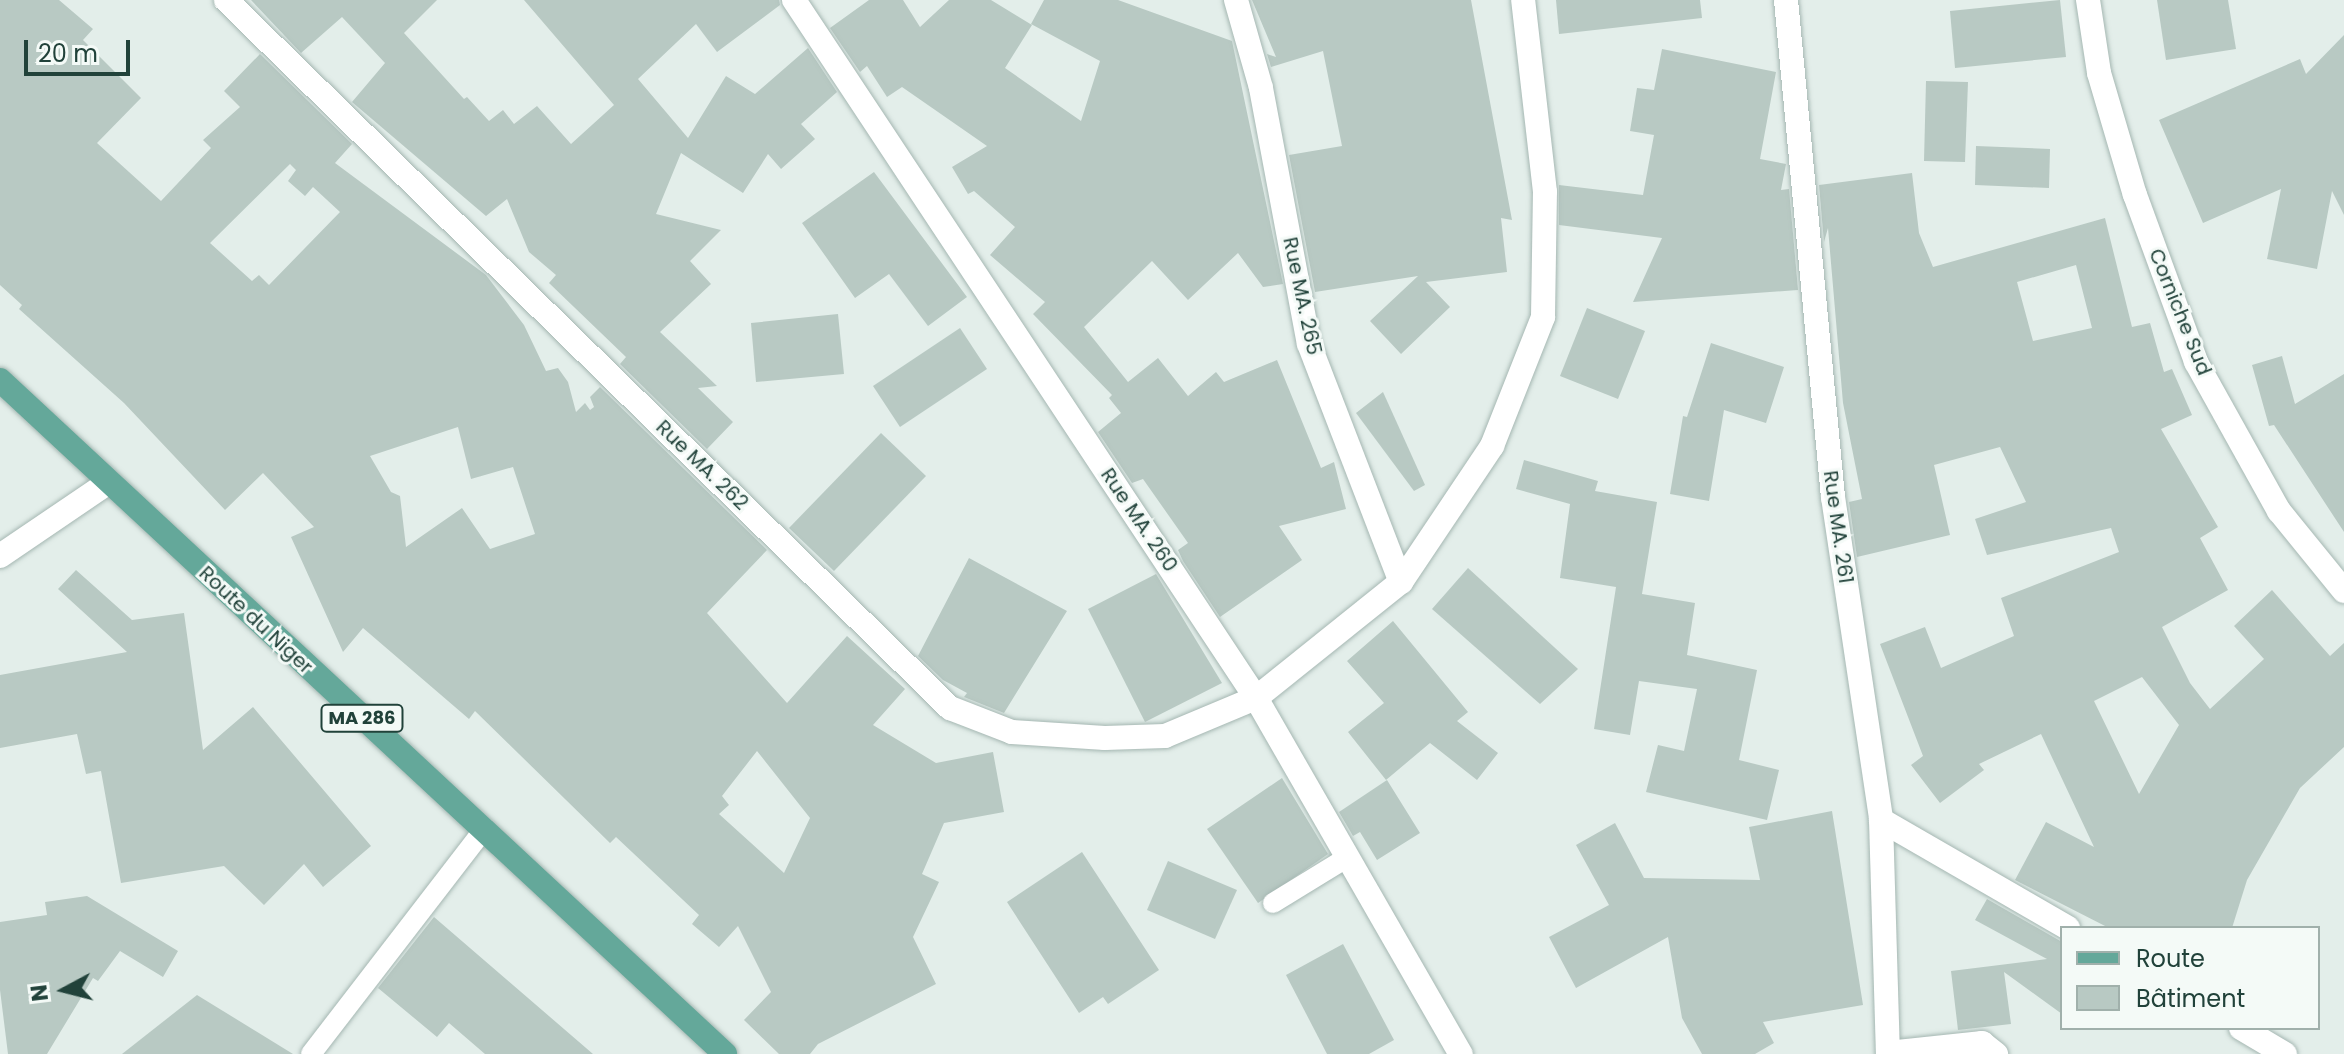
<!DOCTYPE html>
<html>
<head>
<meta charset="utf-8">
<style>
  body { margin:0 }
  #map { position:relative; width:2344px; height:1054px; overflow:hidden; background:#e3eeea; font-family:Poppins,sans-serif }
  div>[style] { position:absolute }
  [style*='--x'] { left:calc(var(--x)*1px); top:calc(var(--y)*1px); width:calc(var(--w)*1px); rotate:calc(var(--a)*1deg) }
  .building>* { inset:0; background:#b8c9c3 }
  .roads { filter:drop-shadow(0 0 2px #a5b7b2) drop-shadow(0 0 2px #a5b7b2) }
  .service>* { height:20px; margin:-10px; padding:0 10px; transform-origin:10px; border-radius:10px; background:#fff }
  .minor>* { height:24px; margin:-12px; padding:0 12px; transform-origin:12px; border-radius:12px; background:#fff }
  .secondary>* { height:24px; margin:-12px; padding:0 12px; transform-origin:12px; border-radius:12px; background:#fff }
  .primary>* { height:24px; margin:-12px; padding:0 12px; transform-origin:12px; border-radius:12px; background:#64a89a }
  span { translate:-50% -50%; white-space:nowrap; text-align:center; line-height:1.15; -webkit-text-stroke:6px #f4faf7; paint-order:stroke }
  .shield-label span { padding:2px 6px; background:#f4faf7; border:2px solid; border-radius:6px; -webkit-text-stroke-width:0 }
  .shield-label { font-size:18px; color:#21423a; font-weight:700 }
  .street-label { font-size:20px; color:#21423a }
  .legend { position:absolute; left:2060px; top:926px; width:260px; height:104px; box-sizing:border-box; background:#f4faf7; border:2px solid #a0b0ab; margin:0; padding:10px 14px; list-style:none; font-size:24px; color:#21423a }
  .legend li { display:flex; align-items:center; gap:16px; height:40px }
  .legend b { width:40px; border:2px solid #a0b0ab }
  .north { position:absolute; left:24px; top:950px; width:80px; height:80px; -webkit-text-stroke:6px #f4faf7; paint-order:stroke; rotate:263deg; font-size:22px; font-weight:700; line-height:32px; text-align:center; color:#21423a }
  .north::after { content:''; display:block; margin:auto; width:28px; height:36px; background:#21423a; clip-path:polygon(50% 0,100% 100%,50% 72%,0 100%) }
  .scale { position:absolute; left:24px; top:40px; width:106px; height:36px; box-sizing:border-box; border:4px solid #21423a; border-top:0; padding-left:10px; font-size:24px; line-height:28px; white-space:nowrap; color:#21423a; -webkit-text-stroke:6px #f4faf7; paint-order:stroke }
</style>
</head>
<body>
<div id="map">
  <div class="building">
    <div style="clip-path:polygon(evenodd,0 0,59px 0,93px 29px,83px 40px,141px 98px,97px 143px,161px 201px,211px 148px,203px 140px,240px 107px,224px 91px,260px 54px,352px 144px,335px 163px,486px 275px,524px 325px,546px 371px,558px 368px,568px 382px,576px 412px,585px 403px,590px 410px,594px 407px,590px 397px,600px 387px,767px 550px,707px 613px,787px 703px,847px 636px,905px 689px,873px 725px,936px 763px,993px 752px,1004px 812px,944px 823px,922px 874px,939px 882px,913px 937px,936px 984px,818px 1044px,810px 1054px,779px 1054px,744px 1020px,771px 992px,738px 926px,719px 947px,692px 924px,699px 915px,616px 837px,610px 843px,475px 711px,469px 719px,363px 628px,343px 652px,291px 537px,314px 527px,263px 473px,225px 510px,124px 403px,19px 309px,22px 305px,0 285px,0 0,290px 164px,296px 170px,288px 181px,305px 196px,313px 187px,340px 212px,269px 285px,259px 275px,252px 281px,210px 243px,290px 164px,0 0,458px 427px,471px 479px,513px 467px,535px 534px,490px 549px,462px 508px,406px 547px,400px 496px,391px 492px,370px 456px,458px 427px,0 0,757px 751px,810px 818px,784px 873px,719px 814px,729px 805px,722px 796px,757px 751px)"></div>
    <div style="clip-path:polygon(251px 0,437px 0,404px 33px,464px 99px,467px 97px,489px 121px,503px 110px,514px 124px,537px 106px,571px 144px,614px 105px,524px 0,779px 0,780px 5px,717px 52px,696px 24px,638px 79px,688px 138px,726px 76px,755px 94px,808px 48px,837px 92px,801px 124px,815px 139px,781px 169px,768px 154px,743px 193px,681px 153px,656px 214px,721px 230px,690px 261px,711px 284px,660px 332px,717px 386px,698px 388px,733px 422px,707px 449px,620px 364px,626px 357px,549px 283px,556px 275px,529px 252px,507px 199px,486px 216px,352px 102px,385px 63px,342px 17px,301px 53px)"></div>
    <div style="clip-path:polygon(869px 0,903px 0,920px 27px,949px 0,991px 0,1032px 25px,1005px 68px,1081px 121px,1100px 61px,1031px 24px,1044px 0,1118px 0,1232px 41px,1283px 284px,1263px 287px,1238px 253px,1188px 300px,1152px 261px,1084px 327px,1128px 382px,1158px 358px,1188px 396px,1216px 372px,1224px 382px,1277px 360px,1321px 468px,1334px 462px,1346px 509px,1279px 526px,1302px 560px,1220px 617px,1183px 561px,1178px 550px,1188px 543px,1143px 479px,1132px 483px,1098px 432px,1121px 413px,1109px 398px,1112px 395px,1033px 314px,1045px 302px,990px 255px,1015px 227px,974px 191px,968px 194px,952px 167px,987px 146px,902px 87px,887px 97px,867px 66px,860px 72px,830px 28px)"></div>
    <div style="clip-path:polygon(1252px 0,1471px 0,1512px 220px,1501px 218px,1507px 272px,1426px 282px,1450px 307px,1401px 354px,1370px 321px,1418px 276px,1315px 292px,1289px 155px,1342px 146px,1323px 51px,1271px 67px,1267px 54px,1276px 57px)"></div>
    <div style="clip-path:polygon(1556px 0,1700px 0,1702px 18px,1559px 34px)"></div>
    <div style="clip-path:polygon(2060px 0,2066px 57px,1955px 68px,1950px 11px)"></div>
    <div style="clip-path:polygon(2157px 0,2228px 0,2236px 49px,2166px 60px)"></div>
    <div style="clip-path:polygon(2344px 35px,2344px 215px,2332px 191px,2317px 269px,2267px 259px,2281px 189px,2203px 223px,2159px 120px,2300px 59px,2306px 74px)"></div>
    <div style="clip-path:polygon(1662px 49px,1776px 72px,1760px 159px,1786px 164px,1781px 190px,1789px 189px,1798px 290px,1633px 302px,1662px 238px,1559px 225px,1559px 185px,1643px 195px,1654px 135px,1630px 131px,1637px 88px,1654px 90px)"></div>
    <div style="clip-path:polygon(1926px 81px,1968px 82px,1965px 162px,1924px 161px)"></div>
    <div style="clip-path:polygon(1976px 146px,2050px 149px,2049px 188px,1975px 185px)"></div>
    <div style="clip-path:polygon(874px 172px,967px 297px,928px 326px,889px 274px,855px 298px,802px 223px)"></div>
    <div style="clip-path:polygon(evenodd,1912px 173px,1919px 233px,1933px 267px,2105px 218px,2132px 327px,2150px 323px,2164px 372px,2172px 369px,2192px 415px,2161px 429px,2218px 527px,2200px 538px,2228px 590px,2162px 627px,2190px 683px,2210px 709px,2264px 659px,2234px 626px,2272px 590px,2330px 656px,2344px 643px,2344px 747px,2300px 788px,2247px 880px,2232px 928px,2109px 928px,2015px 880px,2046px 822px,2094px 847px,2041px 734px,1979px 764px,1984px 770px,1940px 803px,1911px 765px,1923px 756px,1880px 644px,1925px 627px,1941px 668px,2014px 636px,2001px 598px,2119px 552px,2111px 528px,1987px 555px,1975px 519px,2026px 502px,2000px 447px,1934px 465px,1950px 535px,1857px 557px,1849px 502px,1862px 499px,1843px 403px,1828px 228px,1824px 242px,1819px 185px,1912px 173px,2076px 265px,2092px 328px,2033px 341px,2017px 282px,2076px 265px,1912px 173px,2142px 677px,2179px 725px,2139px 794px,2094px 701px,2142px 677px)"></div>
    <div style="clip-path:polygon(1587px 308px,1645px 331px,1618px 399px,1560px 376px)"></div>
    <div style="clip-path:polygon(838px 314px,844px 374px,756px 382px,751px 323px)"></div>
    <div style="clip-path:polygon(960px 328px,987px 369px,900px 427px,873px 386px)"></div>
    <div style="clip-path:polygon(1711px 343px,1784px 367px,1766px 423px,1724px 410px,1709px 501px,1670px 494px,1683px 416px,1687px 417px)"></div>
    <div style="clip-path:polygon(2282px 356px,2295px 404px,2344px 374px,2344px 532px,2274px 425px,2269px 426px,2252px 365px)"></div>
    <div style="clip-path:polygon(1383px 392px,1425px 485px,1414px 491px,1356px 413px)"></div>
    <div style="clip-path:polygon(881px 433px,926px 476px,834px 571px,789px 528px)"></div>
    <div style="clip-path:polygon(1524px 460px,1598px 481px,1595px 491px,1657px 502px,1642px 594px,1695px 603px,1687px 655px,1757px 670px,1739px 760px,1779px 770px,1767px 820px,1646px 792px,1658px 745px,1684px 751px,1697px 689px,1639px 681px,1630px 735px,1594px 729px,1616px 587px,1560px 578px,1570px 504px,1516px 489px)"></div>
    <div style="clip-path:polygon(969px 558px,1067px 611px,1004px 713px,964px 697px,967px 693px,943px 680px,918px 656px)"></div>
    <div style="clip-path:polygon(1468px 568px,1578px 669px,1540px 704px,1432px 609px)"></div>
    <div style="clip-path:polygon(76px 570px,132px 620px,184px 613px,203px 750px,253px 707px,371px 846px,323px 887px,304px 864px,264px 905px,224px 866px,121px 883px,101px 771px,86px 774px,77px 734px,0 748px,0 675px,127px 652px,58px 589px)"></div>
    <div style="clip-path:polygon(1156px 574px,1222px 683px,1145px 722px,1088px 609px)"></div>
    <div style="clip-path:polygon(1393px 621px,1468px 712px,1457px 721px,1498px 753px,1477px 780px,1430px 743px,1386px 780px,1348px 732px,1384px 703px,1347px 661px)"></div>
    <div style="clip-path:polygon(1282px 778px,1328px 854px,1258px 903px,1207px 829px)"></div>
    <div style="clip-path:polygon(1387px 780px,1420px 833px,1377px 860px,1360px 832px,1353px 836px,1339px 812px)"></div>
    <div style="clip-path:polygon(1832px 811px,1863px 1005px,1763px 1022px,1774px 1043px,1755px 1054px,1702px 1054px,1682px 1018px,1668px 937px,1576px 988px,1549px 937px,1609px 905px,1576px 845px,1615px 823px,1644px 878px,1760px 880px,1749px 827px)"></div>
    <div style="clip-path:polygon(1082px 852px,1159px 970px,1108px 1004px,1103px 997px,1079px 1013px,1007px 902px)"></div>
    <div style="clip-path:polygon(1168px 861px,1237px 890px,1215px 939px,1147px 910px)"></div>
    <div style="clip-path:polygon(87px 896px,178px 951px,163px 977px,120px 951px,98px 981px,93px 978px,47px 1054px,8px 1054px,0 990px,0 922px,47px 915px,45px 902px)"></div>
    <div style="clip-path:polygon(1987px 899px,2062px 942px,2062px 1014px,2004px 972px,2011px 1024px,1958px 1030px,1951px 971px,2047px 959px,1975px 920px)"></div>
    <div style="clip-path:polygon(434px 917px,593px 1054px,485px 1054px,449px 1023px,437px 1037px,378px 988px)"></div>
    <div style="clip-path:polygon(1343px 944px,1394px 1040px,1369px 1054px,1327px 1054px,1286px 975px)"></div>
    <div style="clip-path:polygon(197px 995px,293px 1054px,122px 1054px)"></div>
  </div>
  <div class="roads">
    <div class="service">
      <div style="--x:1273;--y:903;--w:88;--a:-31.5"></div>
      <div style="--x:311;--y:1054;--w:282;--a:-52.4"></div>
    </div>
    <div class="minor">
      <div style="--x:226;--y:0;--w:1013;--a:44.36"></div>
      <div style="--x:950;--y:708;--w:66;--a:21.2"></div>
      <div style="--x:1012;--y:732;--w:93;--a:3.7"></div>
      <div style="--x:1105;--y:738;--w:60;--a:-1.9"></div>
      <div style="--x:1165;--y:736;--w:99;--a:-22.7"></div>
      <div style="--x:1256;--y:698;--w:186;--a:-38.7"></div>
      <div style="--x:1401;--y:582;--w:164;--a:-56.2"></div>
      <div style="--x:1492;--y:446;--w:139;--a:-68.4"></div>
      <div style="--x:1543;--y:317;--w:125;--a:-89.1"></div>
      <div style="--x:1545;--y:192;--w:193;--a:-96.5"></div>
      <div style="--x:794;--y:0;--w:837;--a:56.5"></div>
      <div style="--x:1256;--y:698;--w:411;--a:60.1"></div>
      <div style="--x:1236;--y:0;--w:91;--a:74.1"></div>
      <div style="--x:1261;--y:88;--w:260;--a:79.4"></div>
      <div style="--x:1309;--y:344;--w:255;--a:68.9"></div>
      <div style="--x:1786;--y:0;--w:499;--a:84.6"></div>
      <div style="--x:1833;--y:497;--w:327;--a:81.5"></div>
      <div style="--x:1881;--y:820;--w:234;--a:88.3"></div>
      <div style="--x:0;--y:556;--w:132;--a:-34.2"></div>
      <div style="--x:1881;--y:820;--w:216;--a:30"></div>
      <div style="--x:2241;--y:1028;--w:51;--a:30.6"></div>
      <div style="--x:1888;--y:1053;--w:95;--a:-6.1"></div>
      <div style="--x:1982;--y:1043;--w:18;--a:38"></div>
    </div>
    <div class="secondary">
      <div style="--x:2088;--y:0;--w:74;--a:81.4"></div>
      <div style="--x:2099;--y:73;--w:127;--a:73.6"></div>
      <div style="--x:2135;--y:195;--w:178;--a:69.9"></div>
      <div style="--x:2196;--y:362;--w:171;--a:60.9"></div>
      <div style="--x:2279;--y:511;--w:103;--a:50.9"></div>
    </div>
    <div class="primary">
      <div style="--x:0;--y:380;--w:990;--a:42.91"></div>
    </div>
  </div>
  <div class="shield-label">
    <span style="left:362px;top:718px">MA 286</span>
  </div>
  <div class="street-label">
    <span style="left:1302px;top:296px;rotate:78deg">Rue MA. 265</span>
    <span style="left:2180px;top:312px;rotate:68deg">Corniche Sud</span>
    <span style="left:702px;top:465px;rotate:44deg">Rue MA. 262</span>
    <span style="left:1139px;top:520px;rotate:56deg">Rue MA. 260</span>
    <span style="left:1838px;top:527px;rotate:82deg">Rue MA. 261</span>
    <span style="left:256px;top:620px;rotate:43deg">Route du Niger</span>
  </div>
  <ul class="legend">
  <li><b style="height:10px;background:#64a89a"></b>Route</li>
  <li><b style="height:22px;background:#b8c9c3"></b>Bâtiment</li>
  </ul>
  <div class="north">N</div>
  <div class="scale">20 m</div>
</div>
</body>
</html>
